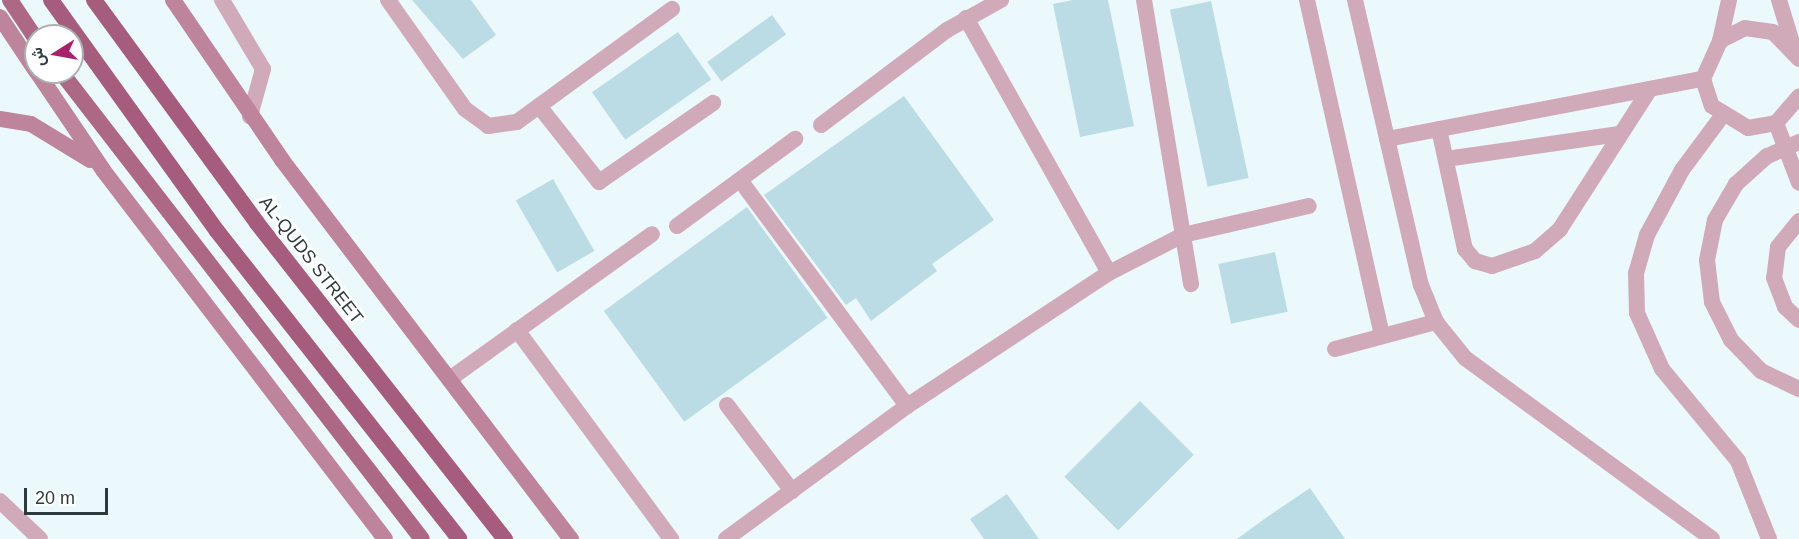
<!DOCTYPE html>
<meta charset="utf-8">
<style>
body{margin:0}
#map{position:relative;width:1799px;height:539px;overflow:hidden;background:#ecf9fc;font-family:Helvetica,Vazirmatn,sans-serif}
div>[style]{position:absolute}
.building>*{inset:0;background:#bbdce4;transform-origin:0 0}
.service>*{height:16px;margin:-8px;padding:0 8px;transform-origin:8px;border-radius:8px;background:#d1aab9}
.minor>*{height:16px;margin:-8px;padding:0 8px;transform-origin:8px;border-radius:8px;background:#d1aab9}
.secondary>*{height:16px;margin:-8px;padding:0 8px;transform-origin:8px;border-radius:8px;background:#bd849b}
.primary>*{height:16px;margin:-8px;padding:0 8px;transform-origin:8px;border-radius:8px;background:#ad6885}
.trunk>*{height:16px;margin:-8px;padding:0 8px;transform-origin:8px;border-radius:8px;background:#a65c7c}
span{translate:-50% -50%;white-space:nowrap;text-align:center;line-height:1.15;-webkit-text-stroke:6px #fff;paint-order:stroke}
.street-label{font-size:18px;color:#2d3b3e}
.north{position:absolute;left:24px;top:24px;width:60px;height:60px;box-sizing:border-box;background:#fff;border:2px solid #abb1b2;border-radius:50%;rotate:259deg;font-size:16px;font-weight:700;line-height:24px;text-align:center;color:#2d3b3e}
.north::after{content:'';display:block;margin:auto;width:21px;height:27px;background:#a8226b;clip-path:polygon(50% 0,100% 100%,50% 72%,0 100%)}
.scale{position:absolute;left:24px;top:488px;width:84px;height:27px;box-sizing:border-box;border:3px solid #2d3b3e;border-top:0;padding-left:8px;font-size:18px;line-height:21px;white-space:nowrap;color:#2d3b3e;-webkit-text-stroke:4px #fff;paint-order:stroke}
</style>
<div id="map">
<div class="building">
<div style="clip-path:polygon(412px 0,471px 0,496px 35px,463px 59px)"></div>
<div style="clip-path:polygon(1073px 0,1108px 0,1134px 126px,1080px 137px,1053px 4px)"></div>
<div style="left:1211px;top:1px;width:181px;height:42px;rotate:78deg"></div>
<div style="left:772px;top:15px;width:24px;height:80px;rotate:54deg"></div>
<div style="left:678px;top:32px;width:58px;height:105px;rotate:55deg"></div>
<div style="clip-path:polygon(904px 96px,994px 220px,932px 264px,937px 271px,871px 321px,856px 298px,846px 305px,764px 195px)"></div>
<div style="left:553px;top:179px;width:83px;height:43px;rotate:60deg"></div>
<div style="left:747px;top:207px;width:137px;height:177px;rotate:54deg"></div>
<div style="left:1275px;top:252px;width:61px;height:58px;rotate:78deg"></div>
<div style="left:1140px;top:401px;width:76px;height:107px;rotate:45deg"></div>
<div style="clip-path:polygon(1310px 488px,1345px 539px,1237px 539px,1267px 517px)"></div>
<div style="clip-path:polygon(1007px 494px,1039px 539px,984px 539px,970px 519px)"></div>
</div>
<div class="service">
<div style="left:222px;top:0;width:80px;rotate:59.3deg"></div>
<div style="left:263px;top:69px;width:49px;rotate:105.5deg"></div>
<div style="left:388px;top:0;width:133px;rotate:54.8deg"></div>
<div style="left:465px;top:109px;width:29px;rotate:36deg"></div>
<div style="left:488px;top:126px;width:29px;rotate:-8deg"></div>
<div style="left:517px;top:122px;width:192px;rotate:-36.1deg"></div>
<div style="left:1144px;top:0;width:288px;rotate:80.6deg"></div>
<div style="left:1307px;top:0;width:344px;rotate:77.4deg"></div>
<div style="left:1355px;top:0;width:293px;rotate:77deg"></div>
<div style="left:1421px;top:285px;width:40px;rotate:68deg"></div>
<div style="left:1436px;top:322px;width:46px;rotate:51.1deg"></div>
<div style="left:1465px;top:358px;width:306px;rotate:36.2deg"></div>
<div style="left:1779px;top:0;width:51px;rotate:73deg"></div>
<div style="left:966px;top:18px;width:292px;rotate:60.7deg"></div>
<div style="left:1720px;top:41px;width:42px;rotate:-77.6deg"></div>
<div style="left:1799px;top:59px;width:37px;rotate:-134deg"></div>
<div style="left:1773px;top:32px;width:28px;rotate:-172deg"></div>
<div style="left:1745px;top:28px;width:28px;rotate:153deg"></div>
<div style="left:1720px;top:41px;width:42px;rotate:114.1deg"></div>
<div style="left:1703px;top:79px;width:28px;rotate:72deg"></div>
<div style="left:1712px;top:106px;width:42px;rotate:31.4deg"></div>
<div style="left:1748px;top:128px;width:28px;rotate:-10deg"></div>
<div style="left:1776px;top:123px;width:35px;rotate:-49deg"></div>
<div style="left:539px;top:106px;width:97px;rotate:51.7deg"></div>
<div style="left:599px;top:182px;width:139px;rotate:-34.7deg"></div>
<div style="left:1722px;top:116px;width:67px;rotate:126.5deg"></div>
<div style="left:1682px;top:170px;width:74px;rotate:118.3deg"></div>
<div style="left:1647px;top:235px;width:40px;rotate:106deg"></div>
<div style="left:1636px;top:273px;width:40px;rotate:88.6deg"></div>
<div style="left:1637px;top:313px;width:61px;rotate:65.9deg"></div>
<div style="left:1662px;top:369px;width:119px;rotate:50.4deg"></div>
<div style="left:1738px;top:461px;width:84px;rotate:68.3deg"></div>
<div style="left:1776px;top:123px;width:64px;rotate:69deg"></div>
<div style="left:821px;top:125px;width:158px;rotate:-37deg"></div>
<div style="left:947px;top:30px;width:62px;rotate:-29.1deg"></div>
<div style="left:1439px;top:129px;width:123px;rotate:77.8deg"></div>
<div style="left:1465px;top:249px;width:16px;rotate:50deg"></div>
<div style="left:1475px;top:261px;width:18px;rotate:16deg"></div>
<div style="left:1492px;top:266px;width:46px;rotate:-19.2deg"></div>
<div style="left:1535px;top:251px;width:33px;rotate:-41deg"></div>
<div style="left:1560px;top:229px;width:166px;rotate:-57.3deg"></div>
<div style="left:1387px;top:139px;width:322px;rotate:-10.8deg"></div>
<div style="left:1799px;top:142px;width:35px;rotate:156deg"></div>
<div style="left:1767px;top:156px;width:42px;rotate:137.9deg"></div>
<div style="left:1736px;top:184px;width:42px;rotate:120.3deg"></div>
<div style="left:1715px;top:220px;width:41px;rotate:101.3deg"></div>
<div style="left:1707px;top:260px;width:42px;rotate:83.2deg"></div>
<div style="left:1712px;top:302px;width:42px;rotate:63.4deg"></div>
<div style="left:1731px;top:340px;width:43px;rotate:45.9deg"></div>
<div style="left:1761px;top:371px;width:42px;rotate:25.3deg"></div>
<div style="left:1446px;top:159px;width:175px;rotate:-8.2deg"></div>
<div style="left:740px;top:180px;width:281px;rotate:53.5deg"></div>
<div style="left:1799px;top:221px;width:33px;rotate:129deg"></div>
<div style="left:1778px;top:247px;width:31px;rotate:97deg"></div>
<div style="left:1774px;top:278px;width:31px;rotate:69deg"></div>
<div style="left:1785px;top:307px;width:19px;rotate:43deg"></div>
<div style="left:677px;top:226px;width:147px;rotate:-36.4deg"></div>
<div style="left:517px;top:330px;width:260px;rotate:53.6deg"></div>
<div style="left:1335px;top:349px;width:105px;rotate:-15deg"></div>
<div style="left:451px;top:378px;width:247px;rotate:-35.6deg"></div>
<div style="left:727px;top:405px;width:108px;rotate:52.9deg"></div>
<div style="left:726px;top:539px;width:225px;rotate:-36.3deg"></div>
<div style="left:907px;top:406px;width:242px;rotate:-33.4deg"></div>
<div style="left:1109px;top:273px;width:83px;rotate:-27.2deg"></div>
<div style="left:1183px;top:235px;width:129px;rotate:-13deg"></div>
</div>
<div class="minor">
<div style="left:0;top:501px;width:55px;rotate:43.5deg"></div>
</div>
<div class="secondary">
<div style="left:173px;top:0;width:194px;rotate:55.7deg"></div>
<div style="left:282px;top:160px;width:477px;rotate:52.7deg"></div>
<div style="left:0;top:17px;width:65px;rotate:56.3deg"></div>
<div style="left:37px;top:72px;width:118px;rotate:56deg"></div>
<div style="left:103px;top:170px;width:464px;rotate:52.6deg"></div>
<div style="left:0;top:119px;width:31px;rotate:9deg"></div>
<div style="left:31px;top:124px;width:69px;rotate:31.4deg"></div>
</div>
<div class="primary">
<div style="left:10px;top:0;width:47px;rotate:56.3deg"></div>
<div style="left:61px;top:72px;width:590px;rotate:52.3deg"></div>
</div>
<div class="trunk">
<div style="left:51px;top:0;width:284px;rotate:54.3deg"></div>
<div style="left:217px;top:231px;width:392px;rotate:51.8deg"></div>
<div style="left:94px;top:0;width:276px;rotate:53.8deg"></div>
<div style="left:257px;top:223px;width:402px;rotate:51.9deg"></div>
</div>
<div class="street-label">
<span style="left:311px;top:260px;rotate:52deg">AL-QUDS STREET</span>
</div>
<div class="north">ش</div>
<div class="scale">20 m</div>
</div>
